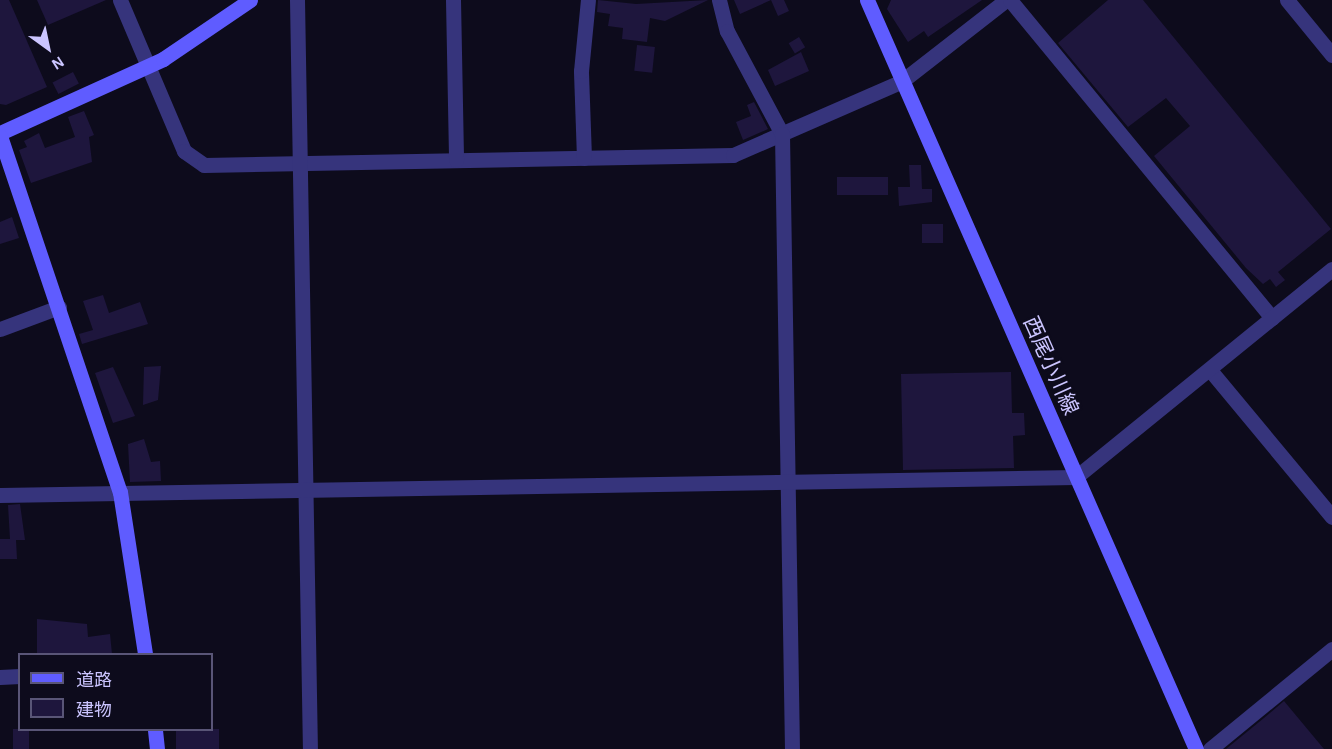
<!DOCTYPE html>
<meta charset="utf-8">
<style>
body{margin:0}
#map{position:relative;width:1332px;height:749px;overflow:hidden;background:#0d0b1c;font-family:"Alegreya Sans","Noto Sans JP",sans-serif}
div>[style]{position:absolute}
.building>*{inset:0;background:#1e163d;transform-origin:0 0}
.street>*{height:15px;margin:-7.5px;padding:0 7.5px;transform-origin:7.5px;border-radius:7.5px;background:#36347c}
.secondary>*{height:15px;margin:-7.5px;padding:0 7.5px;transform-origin:7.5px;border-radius:7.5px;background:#5f5cff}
span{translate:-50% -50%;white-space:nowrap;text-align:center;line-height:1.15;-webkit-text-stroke:4.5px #0d0b1c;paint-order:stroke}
.street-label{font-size:21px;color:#cbc5ff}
.legend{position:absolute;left:18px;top:653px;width:195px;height:78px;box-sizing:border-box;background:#0d0b1c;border:2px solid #595577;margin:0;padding:8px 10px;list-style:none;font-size:18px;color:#cbc5ff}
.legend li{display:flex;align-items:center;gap:12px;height:30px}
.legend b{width:30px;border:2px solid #595577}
.north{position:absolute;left:18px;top:18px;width:60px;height:60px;-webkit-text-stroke:4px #0d0b1c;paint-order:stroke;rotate:147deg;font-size:16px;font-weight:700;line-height:24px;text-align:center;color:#cbc5ff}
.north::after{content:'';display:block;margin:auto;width:21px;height:27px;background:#cbc5ff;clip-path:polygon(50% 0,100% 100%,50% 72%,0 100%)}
</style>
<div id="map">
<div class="building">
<div style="clip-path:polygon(0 0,9px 0,47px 87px,6px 105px,0 104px)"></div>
<div style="clip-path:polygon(37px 0,106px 0,48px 25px)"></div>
<div style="clip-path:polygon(598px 0,636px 4px,708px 0,665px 21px,650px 18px,647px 42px,622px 39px,623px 28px,608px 26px,610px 14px,597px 12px)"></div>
<div style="clip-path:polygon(734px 0,784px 0,789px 11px,778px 16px,771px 0,740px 14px)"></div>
<div style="clip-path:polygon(891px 0,982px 0,928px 37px,924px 31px,908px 42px,887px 9px)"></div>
<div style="clip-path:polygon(1108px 0,1143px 0,1331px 229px,1278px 272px,1285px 280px,1276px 287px,1270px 279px,1263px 284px,1246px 268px,1154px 156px,1190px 126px,1166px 98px,1128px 127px,1058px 43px)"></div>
<div style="left:799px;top:37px;width:12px;height:12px;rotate:59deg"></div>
<div style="left:637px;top:45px;width:18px;height:26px;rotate:6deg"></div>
<div style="clip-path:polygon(801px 52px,809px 71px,775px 86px,768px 70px)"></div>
<div style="left:73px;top:72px;width:13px;height:23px;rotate:63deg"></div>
<div style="clip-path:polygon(754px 102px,768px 129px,743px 140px,736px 122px,751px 116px,747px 105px)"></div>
<div style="clip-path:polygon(84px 111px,94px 135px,89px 137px,92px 162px,31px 183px,19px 150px,27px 147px,24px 141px,39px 133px,45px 148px,75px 137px,68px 117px)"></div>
<div style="clip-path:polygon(909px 165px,921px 165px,922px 189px,932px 189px,932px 202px,899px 206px,898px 187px,910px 187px)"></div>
<div style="left:888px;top:177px;width:18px;height:51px;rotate:90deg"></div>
<div style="clip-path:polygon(12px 217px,19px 238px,0 244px,0 222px)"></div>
<div style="left:922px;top:224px;width:21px;height:19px"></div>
<div style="clip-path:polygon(103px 295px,109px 313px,140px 302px,148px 324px,82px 344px,79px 334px,93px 330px,83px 301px)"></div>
<div style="clip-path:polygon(161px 366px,158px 400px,143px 405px,144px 367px)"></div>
<div style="clip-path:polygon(113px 367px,135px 416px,113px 423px,95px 373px)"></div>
<div style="clip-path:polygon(1011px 372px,1012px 413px,1024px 413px,1025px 435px,1013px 436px,1014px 468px,903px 470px,901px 374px)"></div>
<div style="clip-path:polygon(144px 439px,151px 462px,160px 461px,161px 481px,130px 482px,128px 444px)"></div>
<div style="clip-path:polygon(20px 504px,25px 540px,16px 540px,17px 559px,0 559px,0 539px,10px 539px,8px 505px)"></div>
<div style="clip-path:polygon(37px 619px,87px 624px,88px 637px,110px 634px,112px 654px,37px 654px)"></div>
<div style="clip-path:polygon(1284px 701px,1324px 749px,1226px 749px,1264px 718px)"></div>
<div style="left:13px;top:729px;width:16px;height:20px"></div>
<div style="left:176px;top:729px;width:43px;height:20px"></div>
</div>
<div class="street">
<div style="left:120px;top:0;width:164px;rotate:67deg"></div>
<div style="left:184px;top:151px;width:24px;rotate:35deg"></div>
<div style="left:204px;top:165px;width:529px;rotate:-1.08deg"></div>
<div style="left:733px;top:155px;width:184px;rotate:-23.6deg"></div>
<div style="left:902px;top:81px;width:132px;rotate:-37.9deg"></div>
<div style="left:297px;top:0;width:749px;rotate:89.01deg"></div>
<div style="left:453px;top:0;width:160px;rotate:88.9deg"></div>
<div style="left:719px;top:0;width:32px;rotate:76deg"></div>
<div style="left:727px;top:31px;width:117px;rotate:61.9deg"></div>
<div style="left:782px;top:134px;width:615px;rotate:89.07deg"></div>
<div style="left:1010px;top:0;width:412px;rotate:50.5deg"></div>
<div style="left:1287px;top:0;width:71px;rotate:50.7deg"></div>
<div style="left:584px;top:158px;width:87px;rotate:-92deg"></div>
<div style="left:581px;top:71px;width:71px;rotate:-84.4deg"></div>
<div style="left:0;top:329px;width:63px;rotate:-20.4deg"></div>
<div style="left:1210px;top:370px;width:191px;rotate:50.3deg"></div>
<div style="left:0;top:495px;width:1076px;rotate:-0.96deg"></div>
<div style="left:1076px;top:477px;width:330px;rotate:-39.1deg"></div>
<div style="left:0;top:677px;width:20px;rotate:-3deg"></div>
<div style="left:1210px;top:749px;width:158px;rotate:-39.3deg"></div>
</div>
<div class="secondary">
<div style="left:867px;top:0;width:818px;rotate:66.29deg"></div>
<div style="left:0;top:133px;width:179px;rotate:-24.4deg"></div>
<div style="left:163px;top:59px;width:105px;rotate:-34.1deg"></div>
<div style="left:0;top:136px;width:376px;rotate:71.4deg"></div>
<div style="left:120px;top:492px;width:164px;rotate:81.2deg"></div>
<div style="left:155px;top:730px;width:19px;rotate:84deg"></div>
</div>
<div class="street-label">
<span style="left:1050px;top:366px;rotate:66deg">西尾小川線</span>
</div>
<ul class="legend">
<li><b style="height:8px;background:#5f5cff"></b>道路</li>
<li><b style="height:16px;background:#1e163d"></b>建物</li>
</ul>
<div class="north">N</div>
</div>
